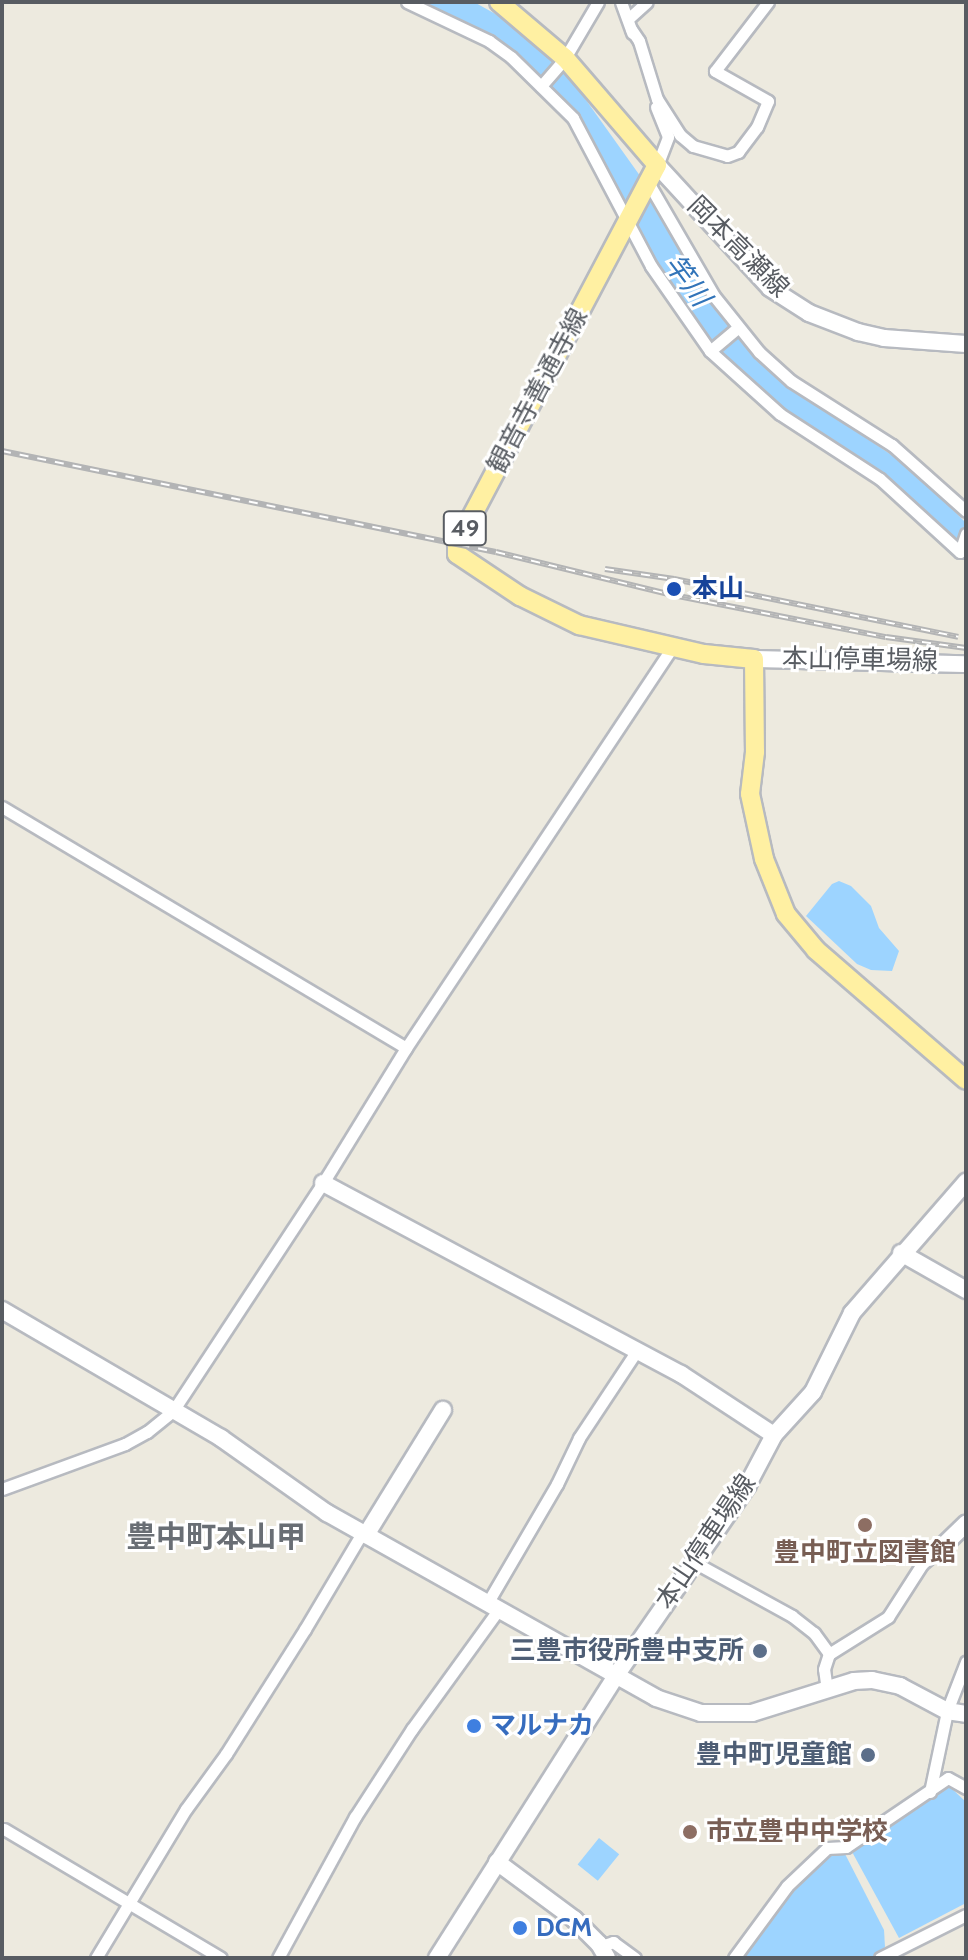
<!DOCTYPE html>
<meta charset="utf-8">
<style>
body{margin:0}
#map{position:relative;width:968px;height:1960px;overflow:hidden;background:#edeadf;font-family:Cabin,"Noto Sans JP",sans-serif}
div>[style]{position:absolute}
.water>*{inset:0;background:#9dd4ff;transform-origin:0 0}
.roads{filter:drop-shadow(2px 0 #b7bac0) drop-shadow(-2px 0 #b7bac0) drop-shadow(0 2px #b7bac0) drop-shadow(0 -2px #b7bac0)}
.street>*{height:11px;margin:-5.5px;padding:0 5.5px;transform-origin:5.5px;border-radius:5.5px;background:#fff}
.secondary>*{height:16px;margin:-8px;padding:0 8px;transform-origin:8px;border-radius:8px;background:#fff}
.primary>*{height:18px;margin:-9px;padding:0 9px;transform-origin:9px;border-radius:9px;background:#fff0a2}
.rail>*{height:6px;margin-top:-3px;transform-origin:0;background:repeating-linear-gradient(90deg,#fff 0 9px,#b3b4b5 0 18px);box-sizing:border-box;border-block:2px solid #b3b4b5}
.dots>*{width:22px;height:22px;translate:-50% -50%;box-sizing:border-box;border:4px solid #fff;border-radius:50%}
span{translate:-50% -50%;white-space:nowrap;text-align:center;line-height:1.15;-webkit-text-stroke:6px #fff;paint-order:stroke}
.shield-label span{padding:2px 6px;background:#fff;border:2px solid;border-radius:6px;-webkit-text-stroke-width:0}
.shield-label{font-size:24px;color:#585c62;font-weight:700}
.street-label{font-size:26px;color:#585c62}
.transit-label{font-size:26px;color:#164399;font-weight:700}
.left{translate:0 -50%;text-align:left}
.education-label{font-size:26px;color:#785e54;font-weight:700}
.service-label{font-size:26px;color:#4e5e75;font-weight:700}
.right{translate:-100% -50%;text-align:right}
.shop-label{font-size:26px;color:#366cbe;font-weight:700}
.water-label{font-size:28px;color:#3174b9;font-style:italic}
.quarter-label{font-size:30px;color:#696e74;font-weight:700}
.frame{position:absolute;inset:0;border:4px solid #585c62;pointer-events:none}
</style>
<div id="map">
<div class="water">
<div style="clip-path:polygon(420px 2px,474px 2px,508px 21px,566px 72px,643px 180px,696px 276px,731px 330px,784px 383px,914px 470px,966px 523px,966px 553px,881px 474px,795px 420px,710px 346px,663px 279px,576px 119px,490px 37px)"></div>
<div style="clip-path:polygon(839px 881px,851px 886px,871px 906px,879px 928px,899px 951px,892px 971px,871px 970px,857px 964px,806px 916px,832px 884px)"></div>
<div style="clip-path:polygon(948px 1785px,966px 1802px,966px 1903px,899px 1938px,851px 1850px)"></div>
<div style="left:599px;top:1838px;width:26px;height:34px;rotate:39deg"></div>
<div style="clip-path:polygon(843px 1850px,884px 1930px,885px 1947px,873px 1958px,739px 1958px,797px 1882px,829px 1852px)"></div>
</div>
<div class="roads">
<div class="street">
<div style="left:407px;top:2px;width:91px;rotate:25.4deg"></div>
<div style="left:489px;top:41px;width:27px;rotate:36deg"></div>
<div style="left:511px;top:57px;width:87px;rotate:44.5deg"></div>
<div style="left:573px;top:118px;width:167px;rotate:62.2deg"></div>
<div style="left:651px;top:266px;width:103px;rotate:55.2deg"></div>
<div style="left:710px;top:351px;width:94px;rotate:42deg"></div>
<div style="left:780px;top:414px;width:119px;rotate:33deg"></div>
<div style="left:880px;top:479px;width:108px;rotate:42.4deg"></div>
<div style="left:960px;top:552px;width:19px;rotate:-72deg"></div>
<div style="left:621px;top:2px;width:33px;rotate:70deg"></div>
<div style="left:628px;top:19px;width:25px;rotate:-42deg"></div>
<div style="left:631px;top:29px;width:14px;rotate:56deg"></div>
<div style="left:639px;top:41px;width:61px;rotate:72.8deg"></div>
<div style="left:657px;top:99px;width:43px;rotate:57.4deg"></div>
<div style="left:680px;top:135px;width:17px;rotate:40deg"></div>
<div style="left:693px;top:146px;width:35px;rotate:16deg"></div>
<div style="left:727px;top:156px;width:12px;rotate:-20deg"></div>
<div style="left:738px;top:152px;width:31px;rotate:-53deg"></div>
<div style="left:757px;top:127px;width:28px;rotate:-67deg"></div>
<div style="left:768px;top:101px;width:61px;rotate:-150.5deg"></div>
<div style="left:715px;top:71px;width:87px;rotate:-52.5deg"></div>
<div style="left:541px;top:86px;width:37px;rotate:-49deg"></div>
<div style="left:565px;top:58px;width:65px;rotate:-59.5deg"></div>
<div style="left:656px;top:107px;width:32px;rotate:68deg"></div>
<div style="left:668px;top:137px;width:30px;rotate:111deg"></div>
<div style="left:649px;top:184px;width:129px;rotate:59.9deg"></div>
<div style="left:714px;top:296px;width:72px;rotate:51.2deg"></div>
<div style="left:759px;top:352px;width:43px;rotate:42.2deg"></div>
<div style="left:791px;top:381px;width:120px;rotate:32.4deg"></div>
<div style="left:892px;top:445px;width:99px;rotate:41.7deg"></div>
<div style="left:710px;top:351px;width:35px;rotate:-40deg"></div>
<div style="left:2px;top:807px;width:470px;rotate:30.8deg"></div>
<div style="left:2px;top:1489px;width:131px;rotate:-20.1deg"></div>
<div style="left:125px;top:1444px;width:25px;rotate:-29deg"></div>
<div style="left:147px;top:1432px;width:33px;rotate:-39deg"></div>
<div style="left:173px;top:1411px;width:273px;rotate:-56.7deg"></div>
<div style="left:323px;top:1183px;width:158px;rotate:-58.4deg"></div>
<div style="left:406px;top:1048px;width:480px;rotate:-56.4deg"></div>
<div style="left:692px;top:1561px;width:114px;rotate:28.8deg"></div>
<div style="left:792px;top:1616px;width:28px;rotate:38deg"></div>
<div style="left:814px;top:1633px;width:26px;rotate:54deg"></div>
<div style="left:488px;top:1602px;width:137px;rotate:-59.7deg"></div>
<div style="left:557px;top:1484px;width:51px;rotate:-64.4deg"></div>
<div style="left:579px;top:1438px;width:103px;rotate:-56.5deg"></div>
<div style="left:827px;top:1690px;width:21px;rotate:-98deg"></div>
<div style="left:824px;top:1669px;width:16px;rotate:-72deg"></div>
<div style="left:829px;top:1654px;width:70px;rotate:-32.1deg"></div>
<div style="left:888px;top:1617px;width:63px;rotate:-57.3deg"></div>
<div style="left:922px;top:1564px;width:32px;rotate:-41deg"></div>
<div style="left:930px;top:1792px;width:83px;rotate:-78.1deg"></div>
<div style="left:947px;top:1711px;width:53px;rotate:-68.8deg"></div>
<div style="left:4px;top:1829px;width:252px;rotate:30.7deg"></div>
<div style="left:601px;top:1946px;width:13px;rotate:-18deg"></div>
<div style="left:613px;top:1942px;width:27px;rotate:36deg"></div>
<div style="left:96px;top:1958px;width:174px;rotate:-58.9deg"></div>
<div style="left:186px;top:1809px;width:68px;rotate:-54deg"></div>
<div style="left:226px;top:1754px;width:148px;rotate:-57.7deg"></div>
<div style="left:305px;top:1629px;width:112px;rotate:-59.3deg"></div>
<div style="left:278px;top:1958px;width:161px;rotate:-61.4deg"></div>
<div style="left:355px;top:1817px;width:105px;rotate:-57.1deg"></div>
<div style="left:412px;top:1729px;width:148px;rotate:-54.1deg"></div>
<div style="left:734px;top:1958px;width:89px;rotate:-53.6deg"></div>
<div style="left:787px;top:1886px;width:55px;rotate:-43.5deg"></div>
<div style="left:827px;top:1848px;width:19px;rotate:-3deg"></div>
<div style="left:846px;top:1847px;width:123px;rotate:-34.1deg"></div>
<div style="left:948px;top:1778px;width:21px;rotate:29deg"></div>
<div style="left:880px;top:1958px;width:96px;rotate:-26.6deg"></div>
</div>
<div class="secondary">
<div style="left:657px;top:165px;width:167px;rotate:47.4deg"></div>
<div style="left:770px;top:288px;width:46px;rotate:32.7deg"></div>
<div style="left:809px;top:313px;width:53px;rotate:21.2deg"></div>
<div style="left:858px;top:332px;width:27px;rotate:13deg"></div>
<div style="left:884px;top:338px;width:82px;rotate:4.2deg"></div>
<div style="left:754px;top:659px;width:212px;rotate:1.4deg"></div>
<div style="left:323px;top:1183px;width:406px;rotate:28.1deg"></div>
<div style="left:681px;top:1374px;width:111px;rotate:33.3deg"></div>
<div style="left:901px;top:1253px;width:75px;rotate:29.6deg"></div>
<div style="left:2px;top:1310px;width:254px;rotate:30.3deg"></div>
<div style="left:221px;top:1438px;width:130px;rotate:35.3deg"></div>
<div style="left:327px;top:1513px;width:377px;rotate:29.3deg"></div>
<div style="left:656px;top:1698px;width:47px;rotate:18.4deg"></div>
<div style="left:701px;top:1713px;width:51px"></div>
<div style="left:752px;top:1713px;width:107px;rotate:-17.4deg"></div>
<div style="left:854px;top:1681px;width:18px;rotate:-3deg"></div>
<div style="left:872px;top:1680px;width:29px;rotate:12deg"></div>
<div style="left:900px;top:1686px;width:53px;rotate:28deg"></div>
<div style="left:947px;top:1711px;width:19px;rotate:9deg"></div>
<div style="left:366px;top:1535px;width:147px;rotate:-58.4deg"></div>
<div style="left:946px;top:1543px;width:28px;rotate:-44deg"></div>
<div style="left:497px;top:1862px;width:96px;rotate:36.5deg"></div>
<div style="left:574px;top:1919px;width:35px;rotate:45deg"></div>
<div style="left:599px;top:1944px;width:16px;rotate:60deg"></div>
<div style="left:437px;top:1958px;width:336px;rotate:-57.6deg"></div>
<div style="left:617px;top:1674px;width:229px;rotate:-55.3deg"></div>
<div style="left:747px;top:1486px;width:58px;rotate:-62.1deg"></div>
<div style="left:774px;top:1435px;width:58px;rotate:-47.8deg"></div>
<div style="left:813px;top:1392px;width:88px;rotate:-63.7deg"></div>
<div style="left:852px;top:1313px;width:174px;rotate:-49deg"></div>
</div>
<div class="primary">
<div style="left:499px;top:2px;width:87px;rotate:40.3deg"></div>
<div style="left:565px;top:58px;width:141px;rotate:49.3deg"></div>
<div style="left:657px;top:165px;width:429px;rotate:117.8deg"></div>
<div style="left:457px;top:545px;width:9px;rotate:90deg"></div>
<div style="left:457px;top:554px;width:76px;rotate:33.7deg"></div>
<div style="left:520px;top:596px;width:66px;rotate:26.2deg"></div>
<div style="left:579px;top:625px;width:128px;rotate:13.1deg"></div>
<div style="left:704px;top:654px;width:50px;rotate:5.7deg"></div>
<div style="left:754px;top:659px;width:93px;rotate:89.4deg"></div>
<div style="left:755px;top:752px;width:42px;rotate:96.8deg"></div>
<div style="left:750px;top:794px;width:66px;rotate:77.8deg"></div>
<div style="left:764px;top:859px;width:59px;rotate:68.2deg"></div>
<div style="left:786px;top:914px;width:47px;rotate:50.2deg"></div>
<div style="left:816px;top:950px;width:198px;rotate:40.9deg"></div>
</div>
</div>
<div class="rail">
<div style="left:2px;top:451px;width:504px;rotate:11.56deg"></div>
<div style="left:496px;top:552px;width:182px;rotate:13.7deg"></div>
<div style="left:673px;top:595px;width:217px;rotate:11.2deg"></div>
<div style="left:886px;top:637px;width:81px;rotate:7.8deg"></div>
<div style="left:605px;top:569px;width:70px;rotate:8.2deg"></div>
<div style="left:674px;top:579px;width:290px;rotate:11.5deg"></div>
</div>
<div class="dots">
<div style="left:674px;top:589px;background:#1a4fb4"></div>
<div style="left:865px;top:1525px;background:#8d6e63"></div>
<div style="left:760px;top:1651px;background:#5c6f8a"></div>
<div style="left:474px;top:1726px;background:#3f7fe0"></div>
<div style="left:868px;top:1755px;background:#5c6f8a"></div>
<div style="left:690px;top:1832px;background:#8d6e63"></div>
<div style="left:520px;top:1928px;background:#3f7fe0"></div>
</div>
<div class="shield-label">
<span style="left:465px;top:528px">49</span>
</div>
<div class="street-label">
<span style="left:738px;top:247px;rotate:45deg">岡本高瀬線</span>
<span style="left:538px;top:391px;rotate:-62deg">観音寺善通寺線</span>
<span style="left:860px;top:660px;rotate:1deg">本山停車場線</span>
<span style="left:706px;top:1542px;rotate:-56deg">本山停車場線</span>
</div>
<div class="transit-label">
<span class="left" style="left:692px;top:589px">本山</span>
</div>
<div class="education-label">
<span style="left:865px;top:1553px">豊中町立図書館</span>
<span class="left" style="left:706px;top:1832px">市立豊中中学校</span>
</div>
<div class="service-label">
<span class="right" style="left:744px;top:1651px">三豊市役所豊中支所</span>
<span class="right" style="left:852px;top:1755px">豊中町児童館</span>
</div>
<div class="shop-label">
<span class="left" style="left:490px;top:1726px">マルナカ</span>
<span class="left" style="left:536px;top:1928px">DCM</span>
</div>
<div class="water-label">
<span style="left:688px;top:280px;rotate:53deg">竿川</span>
</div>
<div class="quarter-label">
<span style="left:216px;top:1537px">豊中町本山甲</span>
</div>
<div class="frame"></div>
</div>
